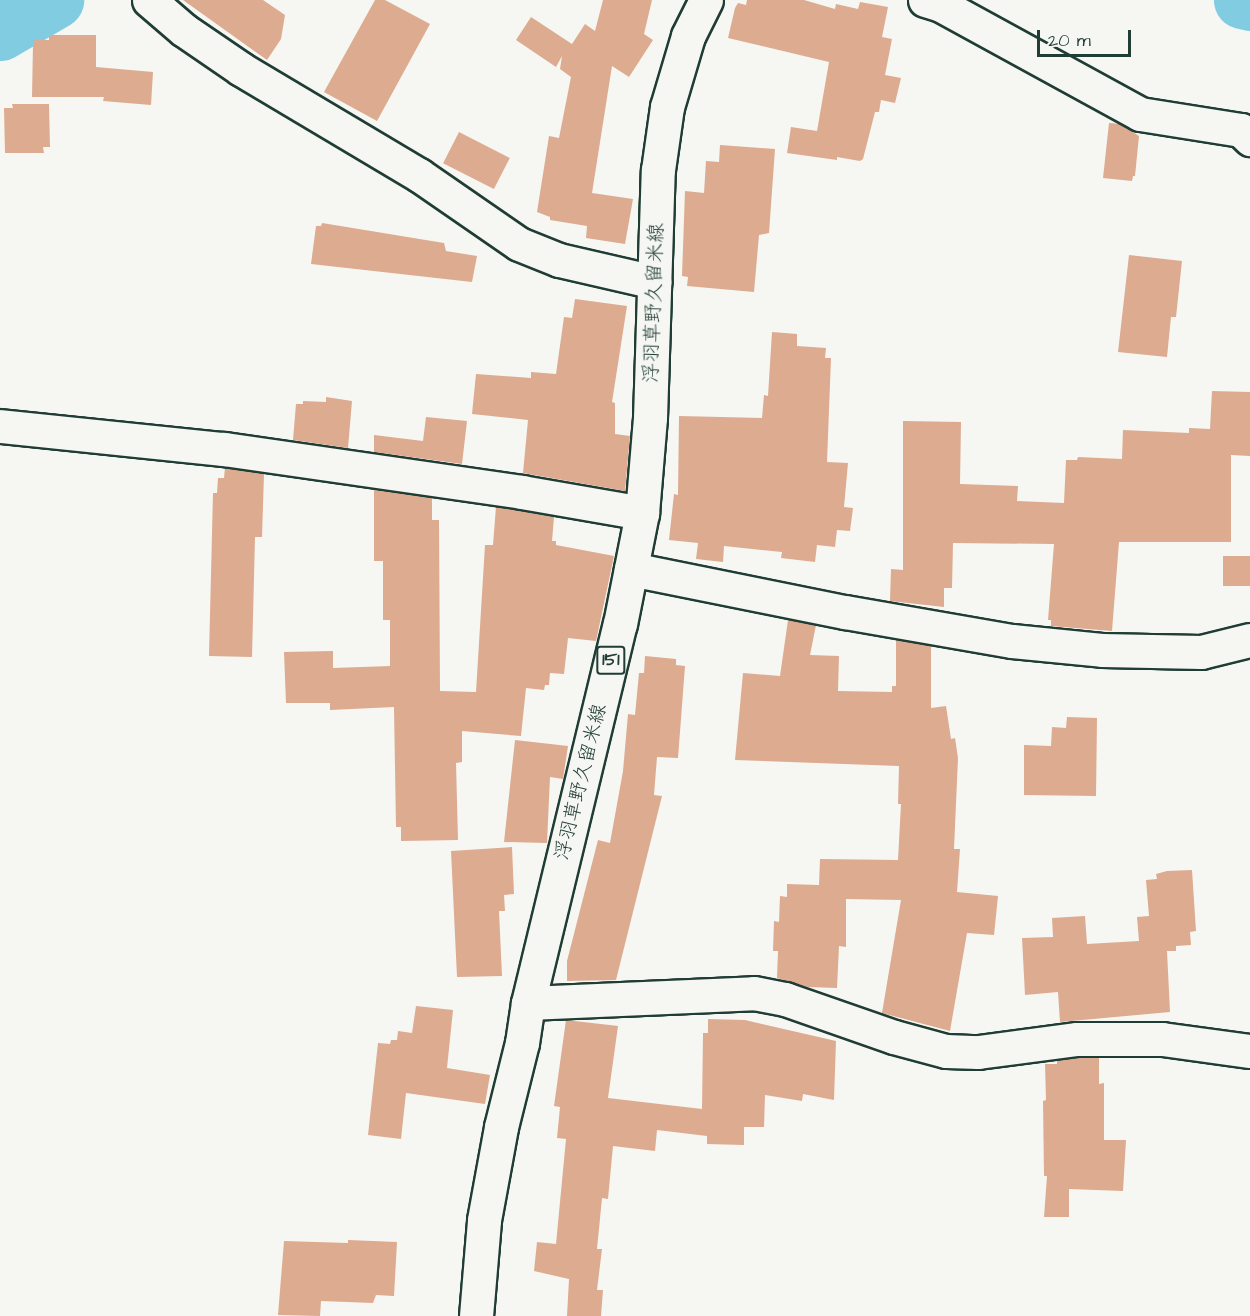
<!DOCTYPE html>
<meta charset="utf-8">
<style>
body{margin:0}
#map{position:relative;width:1250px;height:1316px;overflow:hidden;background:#f6f6f2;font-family:"Architects Daughter","Klee One",sans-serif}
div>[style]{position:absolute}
.river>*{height:57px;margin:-28.5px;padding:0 28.5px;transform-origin:28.5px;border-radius:28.5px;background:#81cce1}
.building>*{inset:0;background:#ddab90;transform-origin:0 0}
.roads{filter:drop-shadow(2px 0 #1f3d34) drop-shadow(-2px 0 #1f3d34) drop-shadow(0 2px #1f3d34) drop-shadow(0 -2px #1f3d34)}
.minor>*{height:33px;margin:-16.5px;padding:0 16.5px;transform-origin:16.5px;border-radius:16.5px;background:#f6f6f2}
.major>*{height:33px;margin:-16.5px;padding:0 16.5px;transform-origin:16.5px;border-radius:16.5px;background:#f6f6f2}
span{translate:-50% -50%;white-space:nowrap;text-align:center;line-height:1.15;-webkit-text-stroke:4.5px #f6f6f2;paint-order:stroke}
.shield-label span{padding:2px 4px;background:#f6f6f2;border:2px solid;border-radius:4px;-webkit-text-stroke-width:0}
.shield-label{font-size:18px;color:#1f3d34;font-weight:700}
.street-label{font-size:20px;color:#1f3d34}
.scale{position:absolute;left:1037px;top:30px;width:94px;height:27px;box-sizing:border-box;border:3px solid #1f3d34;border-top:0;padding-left:8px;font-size:18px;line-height:21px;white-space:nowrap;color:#1f3d34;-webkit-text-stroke:4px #f6f6f2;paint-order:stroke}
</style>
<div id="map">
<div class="river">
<div style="left:1242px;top:0;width:8px;rotate:14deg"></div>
<div style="left:0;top:32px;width:64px;rotate:-30.2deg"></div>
</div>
<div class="building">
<div style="clip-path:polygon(183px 0,263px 0,285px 15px,281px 39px,267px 60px)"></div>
<div style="clip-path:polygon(375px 0,385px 0,430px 24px,377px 121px,324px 92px)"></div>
<div style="clip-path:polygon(603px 0,652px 0,644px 34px,653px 40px,629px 77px,612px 66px,592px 193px,633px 199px,625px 244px,586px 238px,587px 226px,550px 220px,550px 217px,537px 212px,549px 136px,559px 138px,571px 77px,560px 69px,562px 56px,556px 67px,516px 40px,531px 17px,572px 44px,585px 24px,595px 31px)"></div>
<div style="clip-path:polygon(747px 0,804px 0,835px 9px,836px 4px,858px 9px,860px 2px,888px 7px,882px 37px,892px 39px,885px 75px,901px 78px,895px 103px,881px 100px,879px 112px,875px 112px,863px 159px,860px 161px,837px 157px,837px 160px,787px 153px,791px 127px,817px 131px,829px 62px,728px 38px,735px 8px,738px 3px,746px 5px)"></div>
<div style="clip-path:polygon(49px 35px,96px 35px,96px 67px,153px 72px,151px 105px,103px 101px,104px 97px,32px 97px,33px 44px,35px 40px,49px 40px)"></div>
<div style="clip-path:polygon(12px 104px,49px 104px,50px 147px,43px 147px,44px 153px,5px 153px,4px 108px,13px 108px)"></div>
<div style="clip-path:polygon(1109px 123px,1120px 124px,1139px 136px,1135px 176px,1133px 176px,1132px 181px,1103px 178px)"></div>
<div style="left:459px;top:132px;width:57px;height:35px;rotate:27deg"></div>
<div style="clip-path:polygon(720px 145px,775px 149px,769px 233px,759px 235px,754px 292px,687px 286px,688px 277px,682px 276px,685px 191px,704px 193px,706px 161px,719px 162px)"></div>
<div style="clip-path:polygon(322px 223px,444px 243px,446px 251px,477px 256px,472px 282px,311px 264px,316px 226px,321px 226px)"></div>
<div style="clip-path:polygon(1129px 255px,1182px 261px,1176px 317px,1171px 317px,1167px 357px,1118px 352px)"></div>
<div style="clip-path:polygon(575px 299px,627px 306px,612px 402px,615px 403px,615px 434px,630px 436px,625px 491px,523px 473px,528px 420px,472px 414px,476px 374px,531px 378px,531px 372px,556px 374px,564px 317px,572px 318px)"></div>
<div style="clip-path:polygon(772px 332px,797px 334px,797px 346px,826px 348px,825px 358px,831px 358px,827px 462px,848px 463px,844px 507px,853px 508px,850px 531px,837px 530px,835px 547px,817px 545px,815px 562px,781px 558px,782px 552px,724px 546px,723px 562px,696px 559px,698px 543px,669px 540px,674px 494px,678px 495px,679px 416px,762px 418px,764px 395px,768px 396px)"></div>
<div style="clip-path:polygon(1212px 391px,1250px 392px,1250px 456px,1231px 455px,1231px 542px,1119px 542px,1112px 631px,1051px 626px,1051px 620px,1048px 620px,1054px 544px,953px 543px,952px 588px,944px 588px,944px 607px,890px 601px,891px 569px,903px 570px,903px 421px,961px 422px,960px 484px,1018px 486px,1017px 501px,1064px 503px,1066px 460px,1077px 460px,1078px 457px,1122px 459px,1123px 430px,1189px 433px,1189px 428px,1210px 429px)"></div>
<div style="clip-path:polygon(326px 397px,352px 401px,348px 448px,293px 440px,296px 404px,303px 404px,303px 401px,326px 402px)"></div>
<div style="clip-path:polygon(426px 417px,467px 421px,462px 464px,374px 452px,374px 435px,423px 441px)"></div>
<div style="clip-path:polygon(225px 468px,264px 474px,262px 537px,255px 537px,252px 657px,209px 656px,213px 493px,217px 493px,218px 478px,224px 478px)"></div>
<div style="clip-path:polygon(374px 490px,432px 498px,432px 520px,439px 520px,440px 691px,476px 692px,485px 545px,493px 545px,496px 507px,554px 517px,552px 541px,556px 541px,556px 545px,614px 556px,596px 641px,568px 638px,564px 674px,550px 673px,549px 685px,545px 685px,544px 690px,526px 688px,521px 736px,462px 731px,462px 762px,456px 763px,458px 840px,401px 841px,401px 827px,396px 827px,394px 707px,330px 710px,330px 703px,286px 703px,284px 652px,333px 651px,333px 668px,390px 666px,390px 620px,383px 620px,383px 561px,374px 561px)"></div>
<div style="left:1223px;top:556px;width:27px;height:30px"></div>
<div style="clip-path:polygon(788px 620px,816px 625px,810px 655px,839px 656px,838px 691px,892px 692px,892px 686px,896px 686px,896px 640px,931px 646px,931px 708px,946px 706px,951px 739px,955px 738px,958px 758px,954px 849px,960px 849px,957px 892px,998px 896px,994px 935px,967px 933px,950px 1031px,882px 1013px,901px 900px,846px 899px,846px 947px,839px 946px,837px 988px,808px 987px,777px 978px,778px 951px,773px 951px,774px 921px,779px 922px,780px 896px,787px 897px,787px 884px,819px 885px,820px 859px,898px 860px,901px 804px,898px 804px,899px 766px,735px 760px,743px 673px,780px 676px)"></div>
<div style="clip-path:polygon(645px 656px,676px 659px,676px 665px,685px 666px,678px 758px,657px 757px,654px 795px,662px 796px,616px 980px,567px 981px,567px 961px,598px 840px,610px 843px,623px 771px,628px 714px,635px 715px,639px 673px,644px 673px)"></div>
<div style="clip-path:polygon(1067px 717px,1097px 718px,1096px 796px,1024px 795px,1024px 745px,1051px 746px,1052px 727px,1066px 728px)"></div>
<div style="clip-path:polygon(515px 740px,568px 746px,563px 779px,550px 777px,547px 843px,504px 842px)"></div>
<div style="clip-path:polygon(512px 847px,514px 894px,504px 895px,505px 911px,499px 911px,502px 976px,457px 977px,451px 851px)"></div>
<div style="clip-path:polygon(1192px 870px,1196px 931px,1190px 932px,1191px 945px,1176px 946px,1176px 951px,1167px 951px,1170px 1012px,1060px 1022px,1058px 992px,1025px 995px,1022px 938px,1053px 937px,1052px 918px,1085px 916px,1087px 944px,1139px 941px,1137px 917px,1149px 916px,1146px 880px,1157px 879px,1156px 874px,1167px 871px)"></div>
<div style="clip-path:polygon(416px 1006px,453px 1010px,447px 1068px,490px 1075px,485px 1104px,406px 1093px,401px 1139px,368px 1135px,378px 1043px,390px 1044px,391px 1040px,397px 1040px,398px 1031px,412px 1033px)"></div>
<div style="clip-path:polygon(708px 1019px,745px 1020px,836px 1041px,834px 1100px,803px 1094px,802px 1101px,765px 1095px,764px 1127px,744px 1127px,744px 1145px,707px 1144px,707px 1136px,657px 1130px,655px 1151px,613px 1146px,608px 1199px,602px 1198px,597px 1249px,602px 1249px,597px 1290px,603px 1290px,601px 1316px,567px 1316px,569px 1279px,534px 1271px,537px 1242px,556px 1244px,566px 1139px,557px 1138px,560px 1107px,554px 1106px,566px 1020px,618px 1026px,608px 1098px,702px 1109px,703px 1033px,708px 1033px)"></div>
<div style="clip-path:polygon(1078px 1058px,1099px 1058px,1099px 1084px,1104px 1083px,1104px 1140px,1126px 1140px,1123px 1191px,1069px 1189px,1069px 1217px,1044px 1217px,1047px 1176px,1044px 1176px,1043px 1101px,1046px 1100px,1045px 1064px,1057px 1064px,1057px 1061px)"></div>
<div style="clip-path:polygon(348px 1240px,397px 1242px,394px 1296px,376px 1295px,373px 1303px,321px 1301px,320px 1316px,278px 1315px,284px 1241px,348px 1243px)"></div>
</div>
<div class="roads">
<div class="minor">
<div style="left:149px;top:0;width:46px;rotate:40.6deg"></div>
<div style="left:184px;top:30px;width:69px;rotate:34.4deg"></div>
<div style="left:241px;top:69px;width:207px;rotate:30.8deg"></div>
<div style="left:419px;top:175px;width:121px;rotate:34.6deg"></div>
<div style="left:519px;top:244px;width:43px;rotate:21.8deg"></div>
<div style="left:559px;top:260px;width:98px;rotate:13deg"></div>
<div style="left:925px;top:0;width:17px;rotate:17deg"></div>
<div style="left:941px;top:5px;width:227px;rotate:28.7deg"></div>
<div style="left:1140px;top:114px;width:102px;rotate:9deg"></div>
<div style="left:1241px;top:130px;width:13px;rotate:45deg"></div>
<div style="left:0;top:426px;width:225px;rotate:5.9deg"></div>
<div style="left:224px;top:449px;width:301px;rotate:8.2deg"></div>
<div style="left:522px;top:492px;width:122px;rotate:9.9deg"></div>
<div style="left:631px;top:569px;width:218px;rotate:11.4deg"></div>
<div style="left:845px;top:612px;width:169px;rotate:9.9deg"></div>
<div style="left:1012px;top:641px;width:90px;rotate:5.7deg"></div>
<div style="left:1102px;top:650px;width:99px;rotate:1.2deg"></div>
<div style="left:1201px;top:652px;width:50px;rotate:-13.8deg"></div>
<div style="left:528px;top:1003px;width:226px;rotate:-2.5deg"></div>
<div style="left:754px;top:993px;width:32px;rotate:11deg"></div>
<div style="left:785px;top:999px;width:115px;rotate:19.2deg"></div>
<div style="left:894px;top:1037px;width:54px;rotate:15.1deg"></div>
<div style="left:946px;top:1051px;width:32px;rotate:2deg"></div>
<div style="left:978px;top:1052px;width:100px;rotate:-7.5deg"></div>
<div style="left:1077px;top:1039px;width:85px"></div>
<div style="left:1162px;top:1039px;width:89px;rotate:7.8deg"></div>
</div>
<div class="major">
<div style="left:476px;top:1316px;width:96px;rotate:-85.2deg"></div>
<div style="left:484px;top:1220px;width:95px;rotate:-79.6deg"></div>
<div style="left:501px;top:1127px;width:87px;rotate:-76deg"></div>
<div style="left:522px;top:1043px;width:40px;rotate:-81.5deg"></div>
<div style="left:528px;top:1003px;width:390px;rotate:-76.4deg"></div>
<div style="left:620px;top:624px;width:113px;rotate:-78.8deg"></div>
<div style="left:642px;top:513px;width:95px;rotate:-85.2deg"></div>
<div style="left:650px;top:418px;width:248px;rotate:-88.2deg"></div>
<div style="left:658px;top:170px;width:64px;rotate:-81.9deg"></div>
<div style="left:667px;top:107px;width:74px;rotate:-73.5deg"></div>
<div style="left:688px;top:36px;width:40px;rotate:-63.4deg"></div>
</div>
</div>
<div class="shield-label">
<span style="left:611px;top:660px">151</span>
</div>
<div class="street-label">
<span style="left:654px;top:303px;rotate:-88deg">浮羽草野久留米線</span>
<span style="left:581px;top:782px;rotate:-76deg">浮羽草野久留米線</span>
</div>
<div class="scale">20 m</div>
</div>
